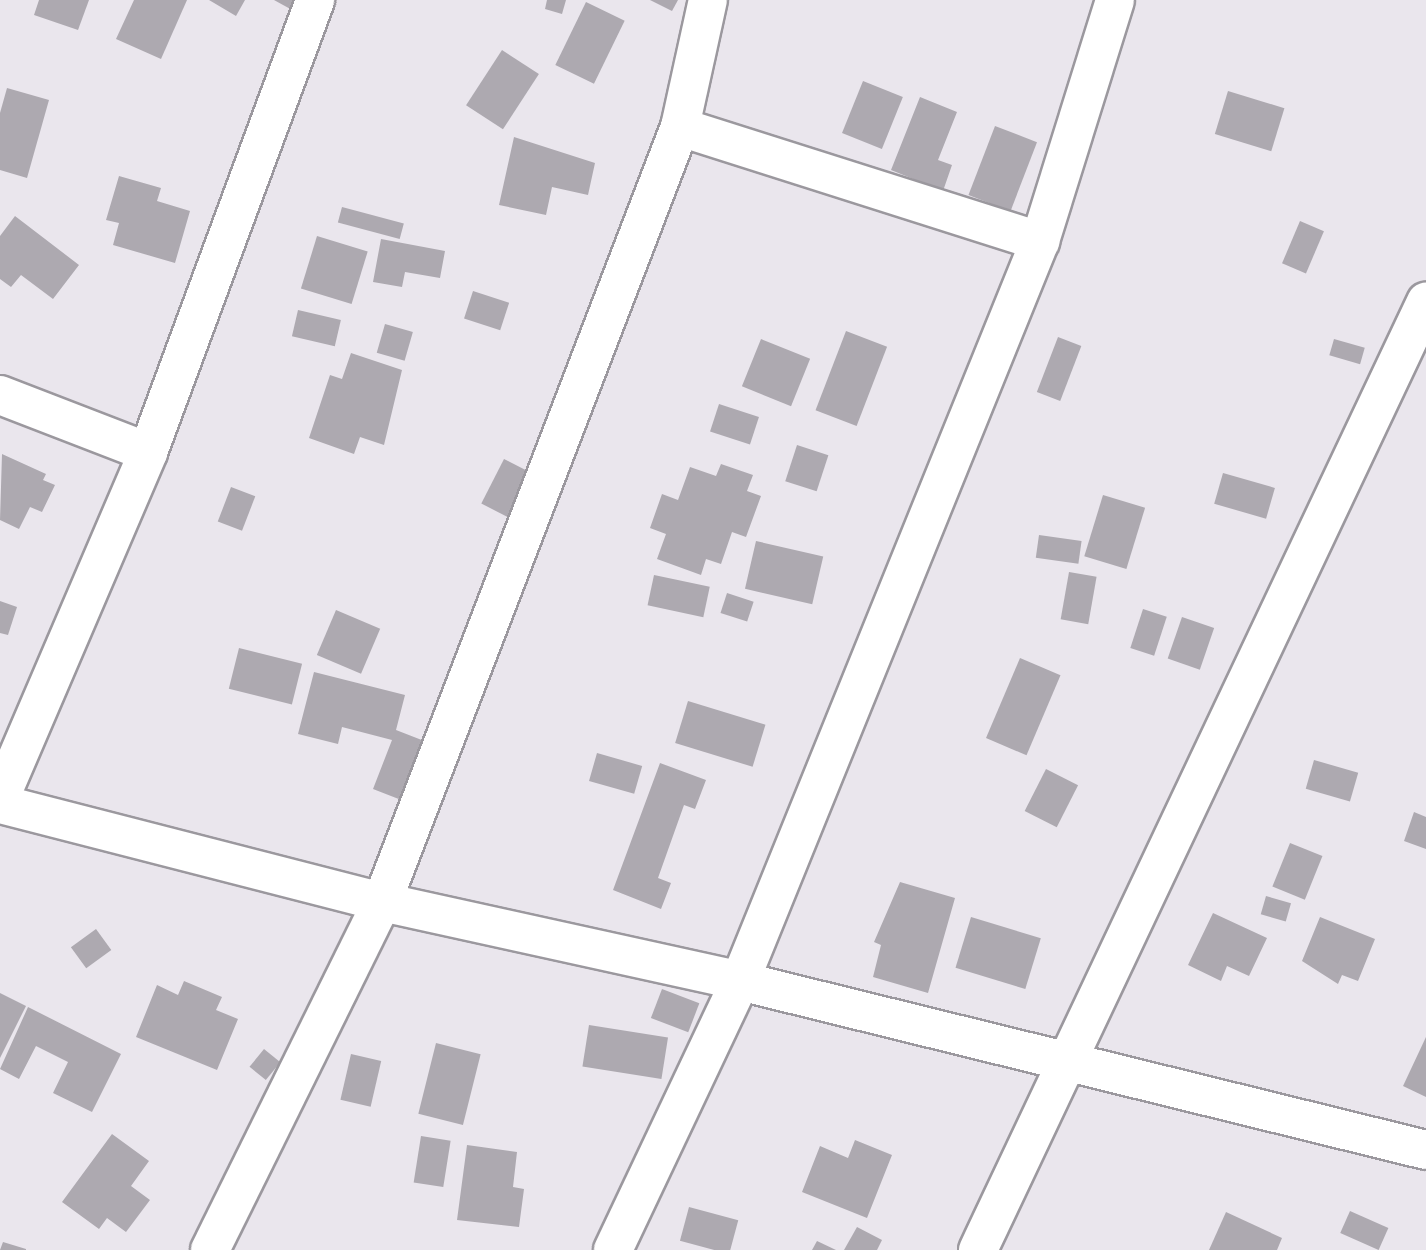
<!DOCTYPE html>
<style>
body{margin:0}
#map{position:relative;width:1426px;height:1250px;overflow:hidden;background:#eae6ed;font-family:"Work Sans",sans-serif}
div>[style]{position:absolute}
.building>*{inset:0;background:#ada9b0;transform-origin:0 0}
.roads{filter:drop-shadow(2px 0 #9b989e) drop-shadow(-2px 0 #9b989e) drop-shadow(0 2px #9b989e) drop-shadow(0 -2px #9b989e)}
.street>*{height:38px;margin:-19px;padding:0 19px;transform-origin:19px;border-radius:19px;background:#fff}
span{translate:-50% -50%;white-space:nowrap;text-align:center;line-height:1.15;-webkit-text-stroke:7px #eae6ed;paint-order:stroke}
</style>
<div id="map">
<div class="building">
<div style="clip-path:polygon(39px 0,89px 0,78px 30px,34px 15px)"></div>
<div style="clip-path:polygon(134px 0,187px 0,161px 59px,116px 39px)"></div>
<div style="clip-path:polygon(209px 0,245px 0,236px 16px)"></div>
<div style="clip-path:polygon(274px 0,326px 0,314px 22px)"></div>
<div style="clip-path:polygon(547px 0,566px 0,562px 14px,545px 9px)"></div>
<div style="clip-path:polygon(650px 0,678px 0,672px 11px)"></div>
<div style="left:586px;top:2px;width:43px;height:70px;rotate:26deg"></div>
<div style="left:502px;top:50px;width:44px;height:66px;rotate:33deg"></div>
<div style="left:863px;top:81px;width:43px;height:56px;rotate:22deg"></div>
<div style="clip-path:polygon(7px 88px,49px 100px,27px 178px,0 170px,0 113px)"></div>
<div style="left:1228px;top:91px;width:59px;height:45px;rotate:17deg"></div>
<div style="clip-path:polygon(920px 97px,957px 112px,938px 160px,952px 165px,943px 191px,891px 170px)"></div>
<div style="left:995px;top:126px;width:45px;height:74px;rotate:21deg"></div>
<div style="clip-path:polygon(514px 137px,595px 163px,588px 195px,552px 187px,546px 215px,499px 205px)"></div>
<div style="clip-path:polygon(119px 176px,161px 188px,157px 201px,190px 211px,175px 263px,113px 245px,119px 223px,106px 220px)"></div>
<div style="left:342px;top:207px;width:64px;height:16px;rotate:15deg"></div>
<div style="clip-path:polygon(15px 216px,79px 265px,53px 299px,21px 275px,11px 287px,0 279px,0 236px)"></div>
<div style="left:1300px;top:221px;width:26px;height:46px;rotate:23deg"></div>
<div style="left:317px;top:236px;width:53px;height:55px;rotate:17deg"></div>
<div style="clip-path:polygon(381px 239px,445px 251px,440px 278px,405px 272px,402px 287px,373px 282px)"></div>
<div style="left:473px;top:291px;width:38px;height:29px;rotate:18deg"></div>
<div style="left:298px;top:310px;width:44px;height:27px;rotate:13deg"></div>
<div style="left:385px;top:324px;width:29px;height:30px;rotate:16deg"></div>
<div style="left:846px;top:331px;width:44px;height:85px;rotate:21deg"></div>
<div style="left:1058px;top:337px;width:25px;height:59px;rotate:21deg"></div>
<div style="left:761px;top:339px;width:53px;height:51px;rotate:22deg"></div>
<div style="left:1334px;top:339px;width:32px;height:17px;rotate:16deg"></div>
<div style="clip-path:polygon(351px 353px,402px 370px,384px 445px,360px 437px,354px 454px,309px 438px,330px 375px,342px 379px)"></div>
<div style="left:719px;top:404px;width:42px;height:29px;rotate:18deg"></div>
<div style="left:797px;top:445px;width:33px;height:38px;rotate:18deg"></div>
<div style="clip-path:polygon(2px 454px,46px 474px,43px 480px,55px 485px,42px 512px,30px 507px,19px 529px,0 520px)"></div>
<div style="left:504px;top:459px;width:33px;height:50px;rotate:27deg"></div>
<div style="clip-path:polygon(721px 464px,753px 475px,747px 491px,761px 496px,746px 537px,732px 532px,721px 564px,706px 559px,701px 575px,657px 559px,666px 534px,650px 528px,662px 494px,678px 500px,690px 467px,716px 476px)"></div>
<div style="left:1223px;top:473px;width:54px;height:32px;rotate:16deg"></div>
<div style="left:231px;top:487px;width:26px;height:37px;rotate:21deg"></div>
<div style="left:1103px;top:495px;width:44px;height:64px;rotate:17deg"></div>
<div style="left:1039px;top:535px;width:43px;height:23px;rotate:8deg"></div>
<div style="left:756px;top:541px;width:69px;height:49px;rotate:13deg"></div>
<div style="left:1069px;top:572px;width:28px;height:48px;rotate:10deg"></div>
<div style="left:654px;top:575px;width:57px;height:31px;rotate:12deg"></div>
<div style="left:727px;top:593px;width:28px;height:21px;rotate:18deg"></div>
<div style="clip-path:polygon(0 601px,17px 607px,8px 635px,0 633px)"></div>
<div style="left:1143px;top:609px;width:25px;height:41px;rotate:18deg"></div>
<div style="left:336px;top:610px;width:48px;height:49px;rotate:23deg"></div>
<div style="left:1182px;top:617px;width:34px;height:44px;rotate:19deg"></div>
<div style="left:239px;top:648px;width:65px;height:42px;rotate:14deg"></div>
<div style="left:1020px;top:658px;width:44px;height:87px;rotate:23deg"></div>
<div style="clip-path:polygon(314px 672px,405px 695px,396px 730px,432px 744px,409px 803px,373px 789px,392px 740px,342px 727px,338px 744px,298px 734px)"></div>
<div style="left:688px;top:701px;width:81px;height:44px;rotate:17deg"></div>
<div style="left:597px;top:753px;width:47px;height:29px;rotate:16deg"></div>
<div style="left:1314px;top:760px;width:46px;height:30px;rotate:16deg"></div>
<div style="clip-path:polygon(660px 763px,706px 780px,695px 809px,684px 805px,658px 878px,671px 883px,661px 909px,613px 890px)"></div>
<div style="left:1046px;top:769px;width:36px;height:47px;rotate:27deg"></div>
<div style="clip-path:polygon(1414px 812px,1426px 817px,1426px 849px,1404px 841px)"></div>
<div style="left:1290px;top:843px;width:35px;height:47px;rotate:22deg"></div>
<div style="clip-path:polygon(900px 882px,955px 898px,928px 993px,873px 977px,881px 945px,874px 942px)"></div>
<div style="left:1266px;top:896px;width:26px;height:19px;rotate:16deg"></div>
<div style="clip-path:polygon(1213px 913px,1267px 938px,1249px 976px,1227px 966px,1221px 981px,1188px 965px)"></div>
<div style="left:971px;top:917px;width:73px;height:53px;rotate:17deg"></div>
<div style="clip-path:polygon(1320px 917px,1375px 939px,1358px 981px,1342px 975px,1338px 984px,1302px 961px)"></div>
<div style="left:96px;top:929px;width:26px;height:31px;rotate:54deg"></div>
<div style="clip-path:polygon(184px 981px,222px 997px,216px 1010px,238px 1019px,217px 1070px,136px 1037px,157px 985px,178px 995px)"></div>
<div style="left:662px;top:989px;width:40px;height:31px;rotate:21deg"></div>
<div style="clip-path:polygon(0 993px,26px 1006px,0 1058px)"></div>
<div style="clip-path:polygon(28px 1007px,121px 1054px,92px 1112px,53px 1093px,68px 1062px,36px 1046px,19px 1079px,0 1069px)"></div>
<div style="left:589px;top:1025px;width:80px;height:42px;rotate:9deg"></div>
<div style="clip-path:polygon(1426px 1037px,1426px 1097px,1403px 1086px)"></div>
<div style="left:436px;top:1043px;width:46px;height:73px;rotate:14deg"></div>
<div style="left:264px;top:1049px;width:21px;height:23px;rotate:39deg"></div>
<div style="left:351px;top:1054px;width:31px;height:47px;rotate:13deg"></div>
<div style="clip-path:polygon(112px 1134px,149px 1161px,131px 1186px,150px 1200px,126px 1232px,107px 1218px,99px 1229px,62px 1202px)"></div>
<div style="left:421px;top:1136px;width:30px;height:47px;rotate:9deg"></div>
<div style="clip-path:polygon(855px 1140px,892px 1155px,867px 1218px,802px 1192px,820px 1146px,848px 1158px)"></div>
<div style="clip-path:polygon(467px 1145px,517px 1152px,513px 1187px,524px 1189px,519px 1227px,457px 1220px)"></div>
<div style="left:689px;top:1207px;width:51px;height:35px;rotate:15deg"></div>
<div style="left:1350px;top:1211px;width:42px;height:24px;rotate:24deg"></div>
<div style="clip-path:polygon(1226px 1212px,1282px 1238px,1277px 1250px,1209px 1250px)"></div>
<div style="clip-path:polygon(857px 1227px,882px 1240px,877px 1250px,844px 1250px)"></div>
<div style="clip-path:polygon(817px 1241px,836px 1250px,812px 1250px)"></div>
<div style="clip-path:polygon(3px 1242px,26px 1249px,26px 1250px,0 1250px)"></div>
</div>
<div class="roads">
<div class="street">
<div style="left:680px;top:127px;width:378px;rotate:17.6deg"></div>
<div style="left:0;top:395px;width:159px;rotate:21.1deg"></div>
<div style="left:0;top:798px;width:376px;rotate:-66.8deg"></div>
<div style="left:148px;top:452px;width:482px;rotate:-69.7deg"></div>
<div style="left:0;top:804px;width:394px;rotate:14.4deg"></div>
<div style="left:382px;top:902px;width:367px;rotate:12.4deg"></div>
<div style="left:740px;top:981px;width:707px;rotate:13.84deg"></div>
<div style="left:210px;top:1250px;width:388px;rotate:-63.7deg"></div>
<div style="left:382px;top:902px;width:830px;rotate:-68.97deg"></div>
<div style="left:680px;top:127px;width:130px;rotate:-77.6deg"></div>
<div style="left:613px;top:1250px;width:297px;rotate:-64.7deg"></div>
<div style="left:740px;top:981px;width:798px;rotate:-67.93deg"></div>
<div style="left:1040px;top:241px;width:252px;rotate:-72.7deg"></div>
<div style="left:978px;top:1250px;width:1049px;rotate:-64.71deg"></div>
</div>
</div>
</div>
